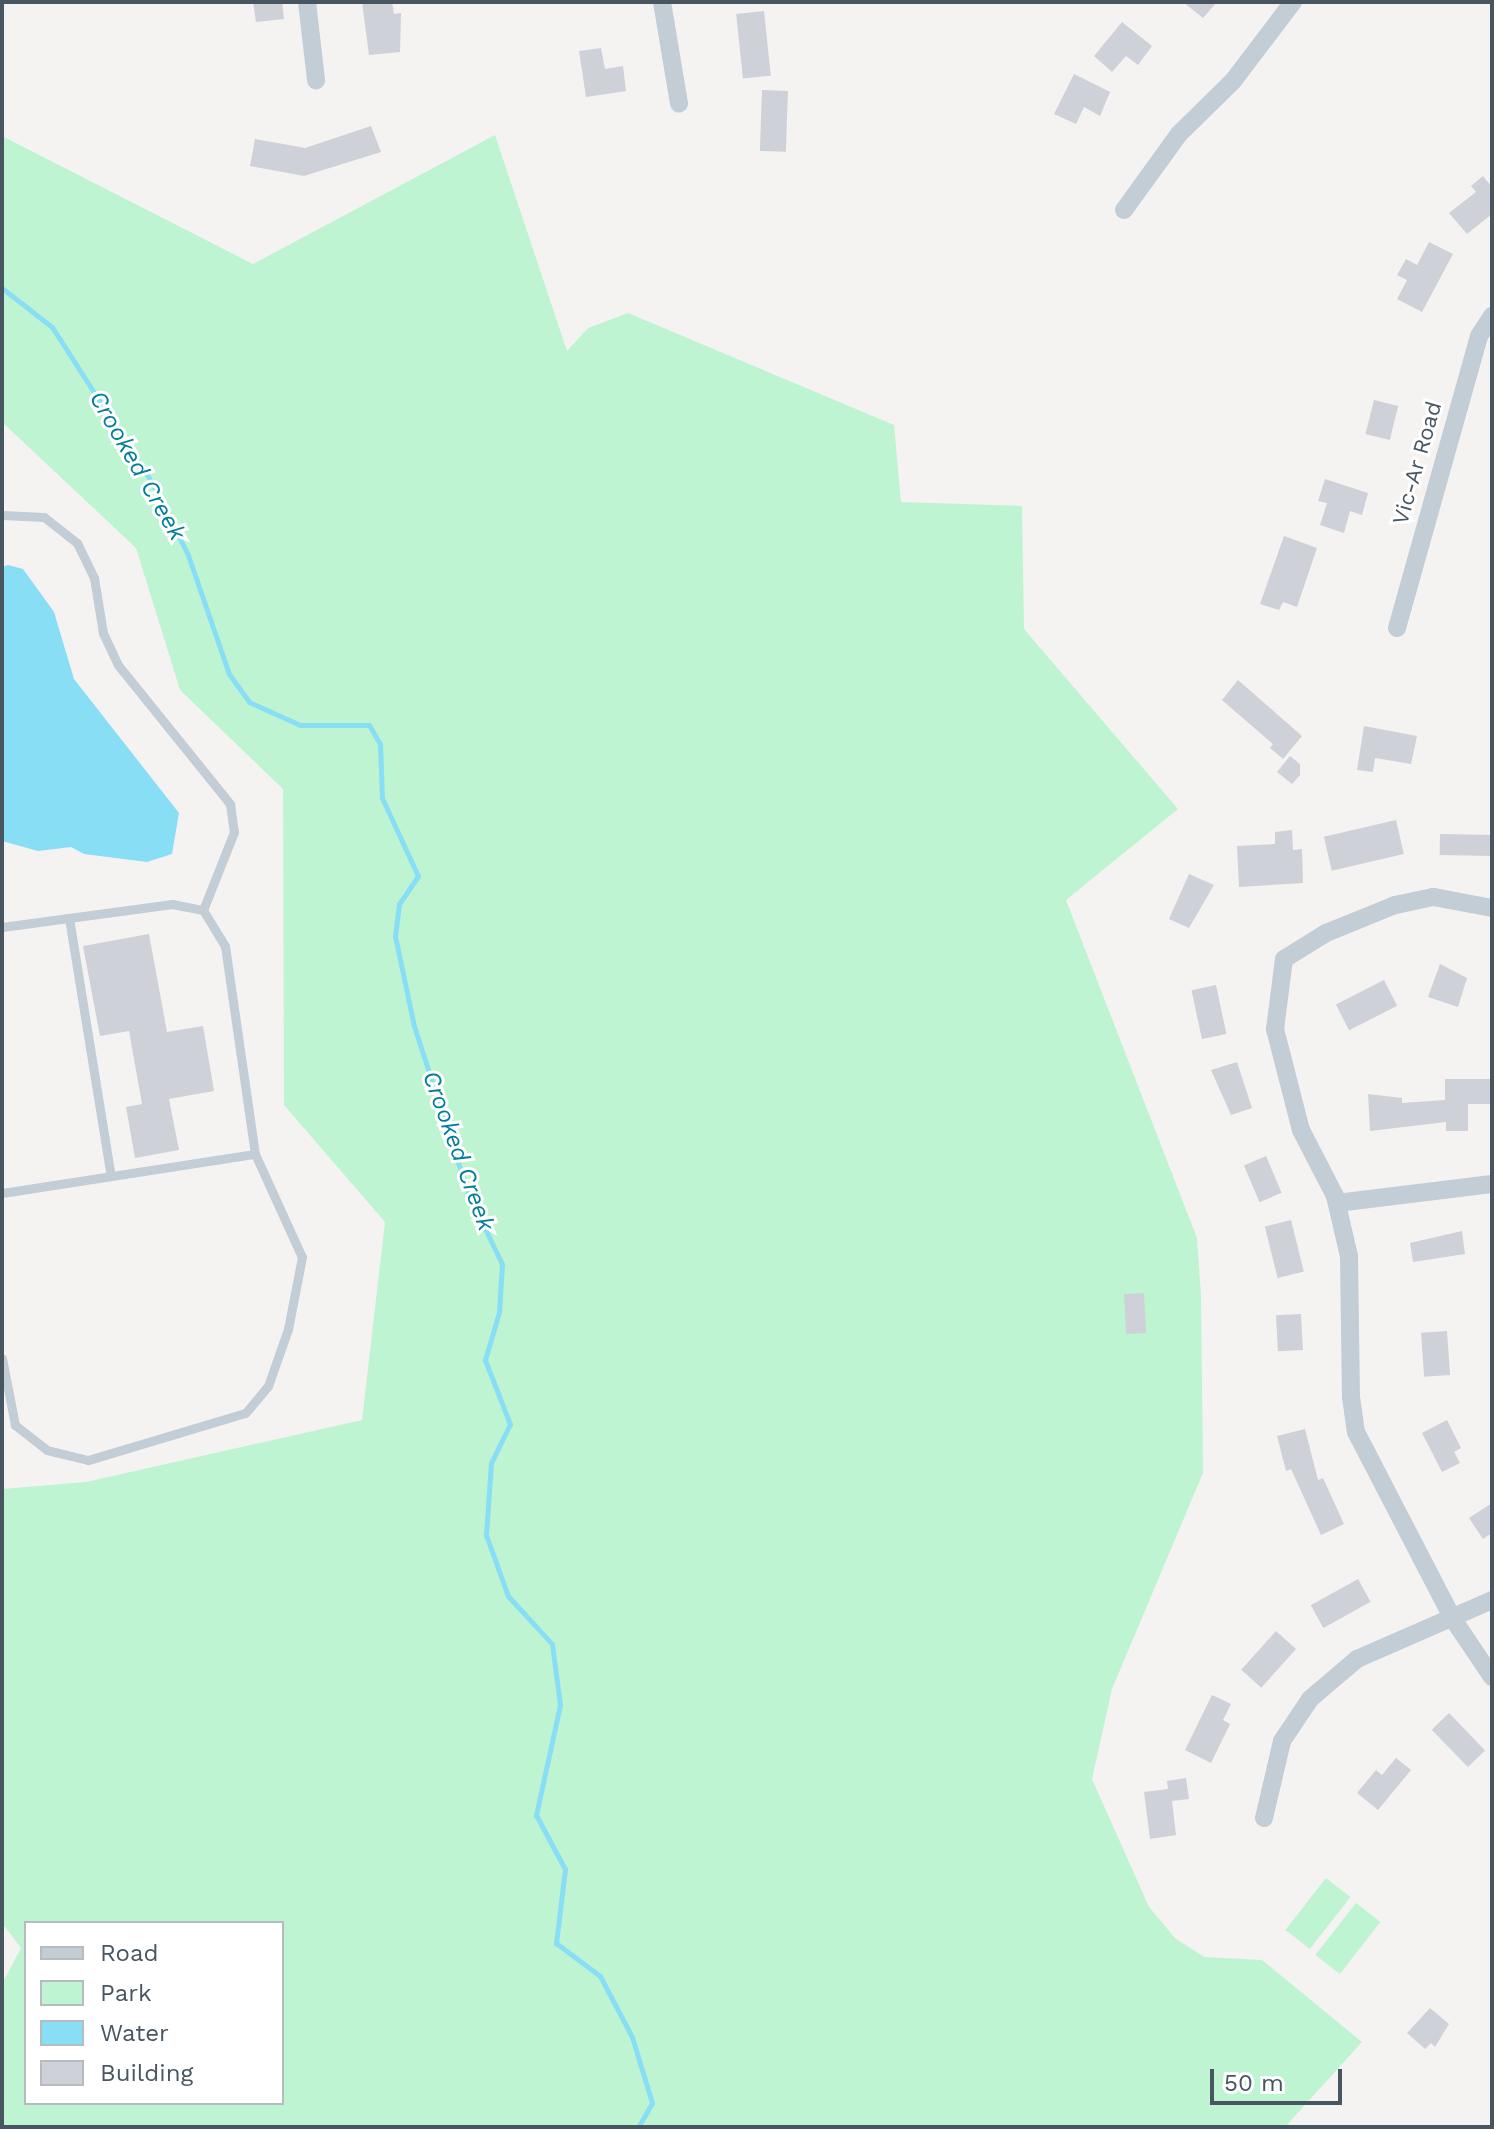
<!DOCTYPE html>
<style>
body{margin:0}
#map{position:relative;width:1494px;height:2129px;overflow:hidden;background:#f5f2f2;font-family:"Work Sans",sans-serif}
div>[style]{position:absolute}
.green>*{inset:0;background:#bff4d3;transform-origin:0 0}
.water>*{inset:0;background:#88dff5}
.stream>*{height:5px;margin:-2.5px;padding:0 2.5px;transform-origin:2.5px;border-radius:2.5px;background:#88dff5}
.building>*{inset:0;background:#ced1d8;transform-origin:0 0}
.service>*{height:9px;margin:-4.5px;padding:0 4.5px;transform-origin:4.5px;border-radius:4.5px;background:#c2cdd5}
.minor>*{height:18px;margin:-9px;padding:0 9px;transform-origin:9px;border-radius:9px;background:#c2cdd5}
span{translate:-50% -50%;white-space:nowrap;text-align:center;line-height:1.15;-webkit-text-stroke:6px #fff;paint-order:stroke}
.street-label{font-size:22px;color:#485662}
.water-label{font-size:24px;color:#037c9b;font-style:italic}
.frame{position:absolute;inset:0;border:4px solid #485662;pointer-events:none}
.legend{position:absolute;left:24px;top:1921px;width:260px;height:184px;box-sizing:border-box;background:#fff;border:2px solid #b6bbc0;margin:0;padding:10px 14px;list-style:none;font-size:24px;color:#485662}
.legend li{display:flex;align-items:center;gap:16px;height:40px}
.legend b{width:40px;border:2px solid #b6bbc0}
.scale{position:absolute;left:1210px;top:2069px;width:132px;height:36px;box-sizing:border-box;border:4px solid #485662;border-top:0;padding-left:10px;font-size:24px;line-height:28px;white-space:nowrap;color:#485662;-webkit-text-stroke:6px #fff;paint-order:stroke}
</style>
<div id="map">
<div class="green">
<div style="clip-path:polygon(evenodd,495px 135px,567px 351px,588px 328px,628px 313px,894px 425px,901px 502px,1022px 506px,1024px 629px,1178px 809px,1066px 900px,1197px 1238px,1201px 1295px,1203px 1473px,1112px 1689px,1092px 1779px,1149px 1907px,1175px 1938px,1204px 1957px,1262px 1960px,1362px 2042px,1285px 2127px,2px 2127px,2px 1984px,21px 1948px,2px 1923px,2px 1489px,86px 1482px,362px 1420px,385px 1222px,284px 1105px,283px 789px,180px 690px,136px 548px,2px 422px,2px 136px,253px 264px,495px 135px,26px 1923px,282px 1923px,282px 2103px,26px 2103px,26px 1923px)"></div>
<div style="left:1326px;top:1878px;width:31px;height:66px;rotate:38deg"></div>
<div style="left:1356px;top:1903px;width:31px;height:66px;rotate:38deg"></div>
</div>
<div class="water">
<div style="clip-path:polygon(8px 565px,23px 569px,54px 612px,74px 679px,179px 813px,172px 854px,147px 862px,84px 854px,71px 847px,38px 851px,2px 841px,2px 567px)"></div>
</div>
<div class="stream">
<div style="left:2px;top:288px;width:63px;rotate:38deg"></div>
<div style="left:52px;top:327px;width:183px;rotate:57.3deg"></div>
<div style="left:151px;top:481px;width:83px;rotate:63.4deg"></div>
<div style="left:188px;top:555px;width:126px;rotate:71deg"></div>
<div style="left:229px;top:674px;width:34px;rotate:54deg"></div>
<div style="left:249px;top:702px;width:56px;rotate:24.3deg"></div>
<div style="left:300px;top:725px;width:69px"></div>
<div style="left:369px;top:725px;width:22px;rotate:60deg"></div>
<div style="left:380px;top:744px;width:54px;rotate:87.9deg"></div>
<div style="left:382px;top:798px;width:86px;rotate:65.2deg"></div>
<div style="left:418px;top:876px;width:34px;rotate:124deg"></div>
<div style="left:399px;top:904px;width:32px;rotate:97deg"></div>
<div style="left:395px;top:936px;width:92px;rotate:78.1deg"></div>
<div style="left:414px;top:1026px;width:176px;rotate:72.1deg"></div>
<div style="left:468px;top:1193px;width:79px;rotate:64.4deg"></div>
<div style="left:502px;top:1264px;width:48px;rotate:93.6deg"></div>
<div style="left:499px;top:1312px;width:50px;rotate:106.3deg"></div>
<div style="left:485px;top:1360px;width:69px;rotate:68.7deg"></div>
<div style="left:510px;top:1424px;width:43px;rotate:116deg"></div>
<div style="left:491px;top:1463px;width:72px;rotate:94deg"></div>
<div style="left:486px;top:1535px;width:65px;rotate:70.2deg"></div>
<div style="left:508px;top:1596px;width:65px;rotate:47.5deg"></div>
<div style="left:552px;top:1644px;width:62px;rotate:82.5deg"></div>
<div style="left:560px;top:1705px;width:113px;rotate:102.3deg"></div>
<div style="left:536px;top:1815px;width:61px;rotate:61.8deg"></div>
<div style="left:565px;top:1869px;width:75px;rotate:96.9deg"></div>
<div style="left:556px;top:1943px;width:55px;rotate:36.9deg"></div>
<div style="left:600px;top:1976px;width:69px;rotate:62.3deg"></div>
<div style="left:632px;top:2037px;width:69px;rotate:73.1deg"></div>
<div style="left:652px;top:2103px;width:28px;rotate:120deg"></div>
</div>
<div class="building">
<div style="clip-path:polygon(253px 2px,282px 2px,284px 19px,256px 22px)"></div>
<div style="clip-path:polygon(362px 2px,392px 2px,394px 14px,401px 13px,400px 52px,369px 55px)"></div>
<div style="clip-path:polygon(1183px 2px,1217px 2px,1203px 18px)"></div>
<div style="left:764px;top:11px;width:65px;height:28px;rotate:84deg"></div>
<div style="clip-path:polygon(1122px 22px,1152px 46px,1138px 65px,1126px 56px,1112px 72px,1094px 56px)"></div>
<div style="clip-path:polygon(601px 48px,605px 69px,623px 66px,626px 91px,586px 97px,579px 51px)"></div>
<div style="clip-path:polygon(1074px 74px,1110px 92px,1100px 116px,1084px 107px,1076px 124px,1054px 114px)"></div>
<div style="left:762px;top:90px;width:26px;height:61px;rotate:2deg"></div>
<div style="clip-path:polygon(371px 126px,381px 152px,304px 176px,250px 166px,255px 139px,305px 148px)"></div>
<div style="clip-path:polygon(1483px 176px,1492px 187px,1492px 214px,1467px 234px,1449px 213px,1476px 192px,1471px 186px)"></div>
<div style="clip-path:polygon(1429px 242px,1453px 254px,1422px 312px,1397px 299px,1407px 280px,1397px 275px,1406px 259px,1417px 265px)"></div>
<div style="left:1374px;top:400px;width:25px;height:35px;rotate:14deg"></div>
<div style="clip-path:polygon(1325px 479px,1368px 493px,1362px 515px,1350px 511px,1344px 533px,1320px 525px,1327px 503px,1318px 501px)"></div>
<div style="clip-path:polygon(1284px 536px,1317px 548px,1297px 607px,1283px 602px,1279px 610px,1260px 604px)"></div>
<div style="clip-path:polygon(1238px 680px,1302px 736px,1283px 759px,1270px 748px,1273px 744px,1222px 700px)"></div>
<div style="clip-path:polygon(1364px 726px,1417px 736px,1411px 764px,1375px 758px,1373px 772px,1357px 770px)"></div>
<div style="clip-path:polygon(1290px 756px,1300px 764px,1300px 775px,1292px 784px,1277px 772px)"></div>
<div style="left:1396px;top:820px;width:35px;height:74px;rotate:77deg"></div>
<div style="clip-path:polygon(1292px 830px,1293px 850px,1302px 849px,1303px 883px,1239px 887px,1237px 846px,1275px 844px,1275px 832px)"></div>
<div style="left:1440px;top:834px;width:52px;height:21px;rotate:1deg"></div>
<div style="clip-path:polygon(1189px 874px,1214px 885px,1189px 928px,1169px 919px)"></div>
<div style="clip-path:polygon(149px 934px,167px 1032px,203px 1026px,214px 1091px,169px 1099px,179px 1150px,135px 1158px,126px 1107px,142px 1104px,129px 1031px,100px 1036px,83px 946px)"></div>
<div style="clip-path:polygon(1440px 964px,1467px 978px,1458px 1007px,1428px 997px)"></div>
<div style="left:1384px;top:980px;width:29px;height:54px;rotate:63deg"></div>
<div style="left:1216px;top:985px;width:50px;height:25px;rotate:78deg"></div>
<div style="clip-path:polygon(1237px 1062px,1252px 1108px,1231px 1115px,1211px 1070px)"></div>
<div style="clip-path:polygon(1445px 1079px,1492px 1079px,1492px 1104px,1468px 1104px,1468px 1131px,1446px 1131px,1446px 1122px,1370px 1131px,1368px 1094px,1402px 1098px,1402px 1103px,1445px 1100px)"></div>
<div style="left:1266px;top:1156px;width:40px;height:24px;rotate:67deg"></div>
<div style="left:1291px;top:1220px;width:53px;height:27px;rotate:76deg"></div>
<div style="clip-path:polygon(1462px 1231px,1465px 1254px,1413px 1262px,1410px 1243px)"></div>
<div style="left:1144px;top:1293px;width:40px;height:20px;rotate:87deg"></div>
<div style="left:1301px;top:1314px;width:36px;height:25px;rotate:87deg"></div>
<div style="left:1447px;top:1331px;width:44px;height:26px;rotate:86deg"></div>
<div style="clip-path:polygon(1447px 1420px,1461px 1448px,1454px 1452px,1460px 1463px,1442px 1472px,1422px 1433px)"></div>
<div style="clip-path:polygon(1305px 1429px,1318px 1480px,1323px 1478px,1344px 1524px,1321px 1535px,1291px 1469px,1286px 1471px,1277px 1436px)"></div>
<div style="clip-path:polygon(1492px 1503px,1492px 1533px,1483px 1539px,1469px 1518px)"></div>
<div style="left:1358px;top:1579px;width:26px;height:54px;rotate:61deg"></div>
<div style="left:1276px;top:1631px;width:27px;height:52px;rotate:42deg"></div>
<div style="clip-path:polygon(1212px 1695px,1231px 1704px,1223px 1720px,1230px 1724px,1211px 1763px,1185px 1750px)"></div>
<div style="left:1449px;top:1713px;width:52px;height:24px;rotate:46deg"></div>
<div style="clip-path:polygon(1396px 1758px,1411px 1770px,1378px 1810px,1357px 1793px,1376px 1770px,1382px 1775px)"></div>
<div style="clip-path:polygon(1186px 1778px,1189px 1799px,1172px 1801px,1176px 1835px,1150px 1839px,1144px 1792px,1168px 1789px,1167px 1781px)"></div>
<div style="clip-path:polygon(1430px 2008px,1449px 2024px,1435px 2047px,1431px 2043px,1425px 2049px,1407px 2033px)"></div>
</div>
<div class="service">
<div style="left:2px;top:515px;width:42px;rotate:2.7deg"></div>
<div style="left:44px;top:517px;width:42px;rotate:38.2deg"></div>
<div style="left:77px;top:543px;width:39px;rotate:64deg"></div>
<div style="left:94px;top:578px;width:56px;rotate:80.7deg"></div>
<div style="left:103px;top:633px;width:35px;rotate:65deg"></div>
<div style="left:118px;top:665px;width:179px;rotate:51.1deg"></div>
<div style="left:230px;top:804px;width:28px;rotate:82deg"></div>
<div style="left:234px;top:832px;width:84px;rotate:111.7deg"></div>
<div style="left:69px;top:918px;width:261px;rotate:80.8deg"></div>
<div style="left:2px;top:927px;width:172px;rotate:-7.7deg"></div>
<div style="left:172px;top:904px;width:32px;rotate:11deg"></div>
<div style="left:203px;top:910px;width:42px;rotate:58.6deg"></div>
<div style="left:225px;top:946px;width:210px;rotate:81.8deg"></div>
<div style="left:255px;top:1154px;width:113px;rotate:65.5deg"></div>
<div style="left:302px;top:1257px;width:73px;rotate:101deg"></div>
<div style="left:288px;top:1329px;width:60px;rotate:109.3deg"></div>
<div style="left:268px;top:1386px;width:35px;rotate:130deg"></div>
<div style="left:245px;top:1413px;width:164px;rotate:163.3deg"></div>
<div style="left:88px;top:1460px;width:42px;rotate:-166.3deg"></div>
<div style="left:47px;top:1450px;width:41px;rotate:-142deg"></div>
<div style="left:15px;top:1425px;width:68px;rotate:-101deg"></div>
<div style="left:2px;top:1193px;width:256px;rotate:-8.8deg"></div>
</div>
<div class="minor">
<div style="left:307px;top:2px;width:79px;rotate:83.4deg"></div>
<div style="left:662px;top:2px;width:103px;rotate:80.5deg"></div>
<div style="left:1124px;top:210px;width:94px;rotate:-54.1deg"></div>
<div style="left:1179px;top:134px;width:76px;rotate:-44.5deg"></div>
<div style="left:1233px;top:81px;width:99px;rotate:-52.8deg"></div>
<div style="left:1397px;top:628px;width:303px;rotate:-74.3deg"></div>
<div style="left:1479px;top:336px;width:24px;rotate:-57deg"></div>
<div style="left:1492px;top:908px;width:60px;rotate:-169.4deg"></div>
<div style="left:1433px;top:897px;width:39px;rotate:168deg"></div>
<div style="left:1395px;top:905px;width:74px;rotate:157.9deg"></div>
<div style="left:1326px;top:933px;width:49px;rotate:148.2deg"></div>
<div style="left:1284px;top:959px;width:71px;rotate:97.3deg"></div>
<div style="left:1275px;top:1029px;width:104px;rotate:75.6deg"></div>
<div style="left:1301px;top:1130px;width:74px;rotate:62.7deg"></div>
<div style="left:1335px;top:1196px;width:62px;rotate:76.9deg"></div>
<div style="left:1349px;top:1256px;width:141px;rotate:89.2deg"></div>
<div style="left:1351px;top:1397px;width:35px;rotate:82deg"></div>
<div style="left:1356px;top:1432px;width:211px;rotate:62.6deg"></div>
<div style="left:1453px;top:1619px;width:70px;rotate:56.1deg"></div>
<div style="left:1337px;top:1203px;width:156px;rotate:-7deg"></div>
<div style="left:1264px;top:1818px;width:79px;rotate:-76.8deg"></div>
<div style="left:1282px;top:1741px;width:50px;rotate:-56.3deg"></div>
<div style="left:1310px;top:1699px;width:62px;rotate:-40.4deg"></div>
<div style="left:1357px;top:1659px;width:147px;rotate:-23.6deg"></div>
</div>
<div class="street-label">
<span style="left:1417px;top:463px;rotate:-74deg">Vic-Ar Road</span>
</div>
<div class="water-label">
<span style="left:137px;top:466px;rotate:60deg">Crooked Creek</span>
<span style="left:458px;top:1151px;rotate:70deg">Crooked Creek</span>
</div>
<div class="frame"></div>
<ul class="legend">
<li><b style="height:10px;background:#c2cdd5"></b>Road</li>
<li><b style="height:22px;background:#bff4d3"></b>Park</li>
<li><b style="height:22px;background:#88dff5"></b>Water</li>
<li><b style="height:22px;background:#ced1d8"></b>Building</li>
</ul>
<div class="scale">50 m</div>
</div>
